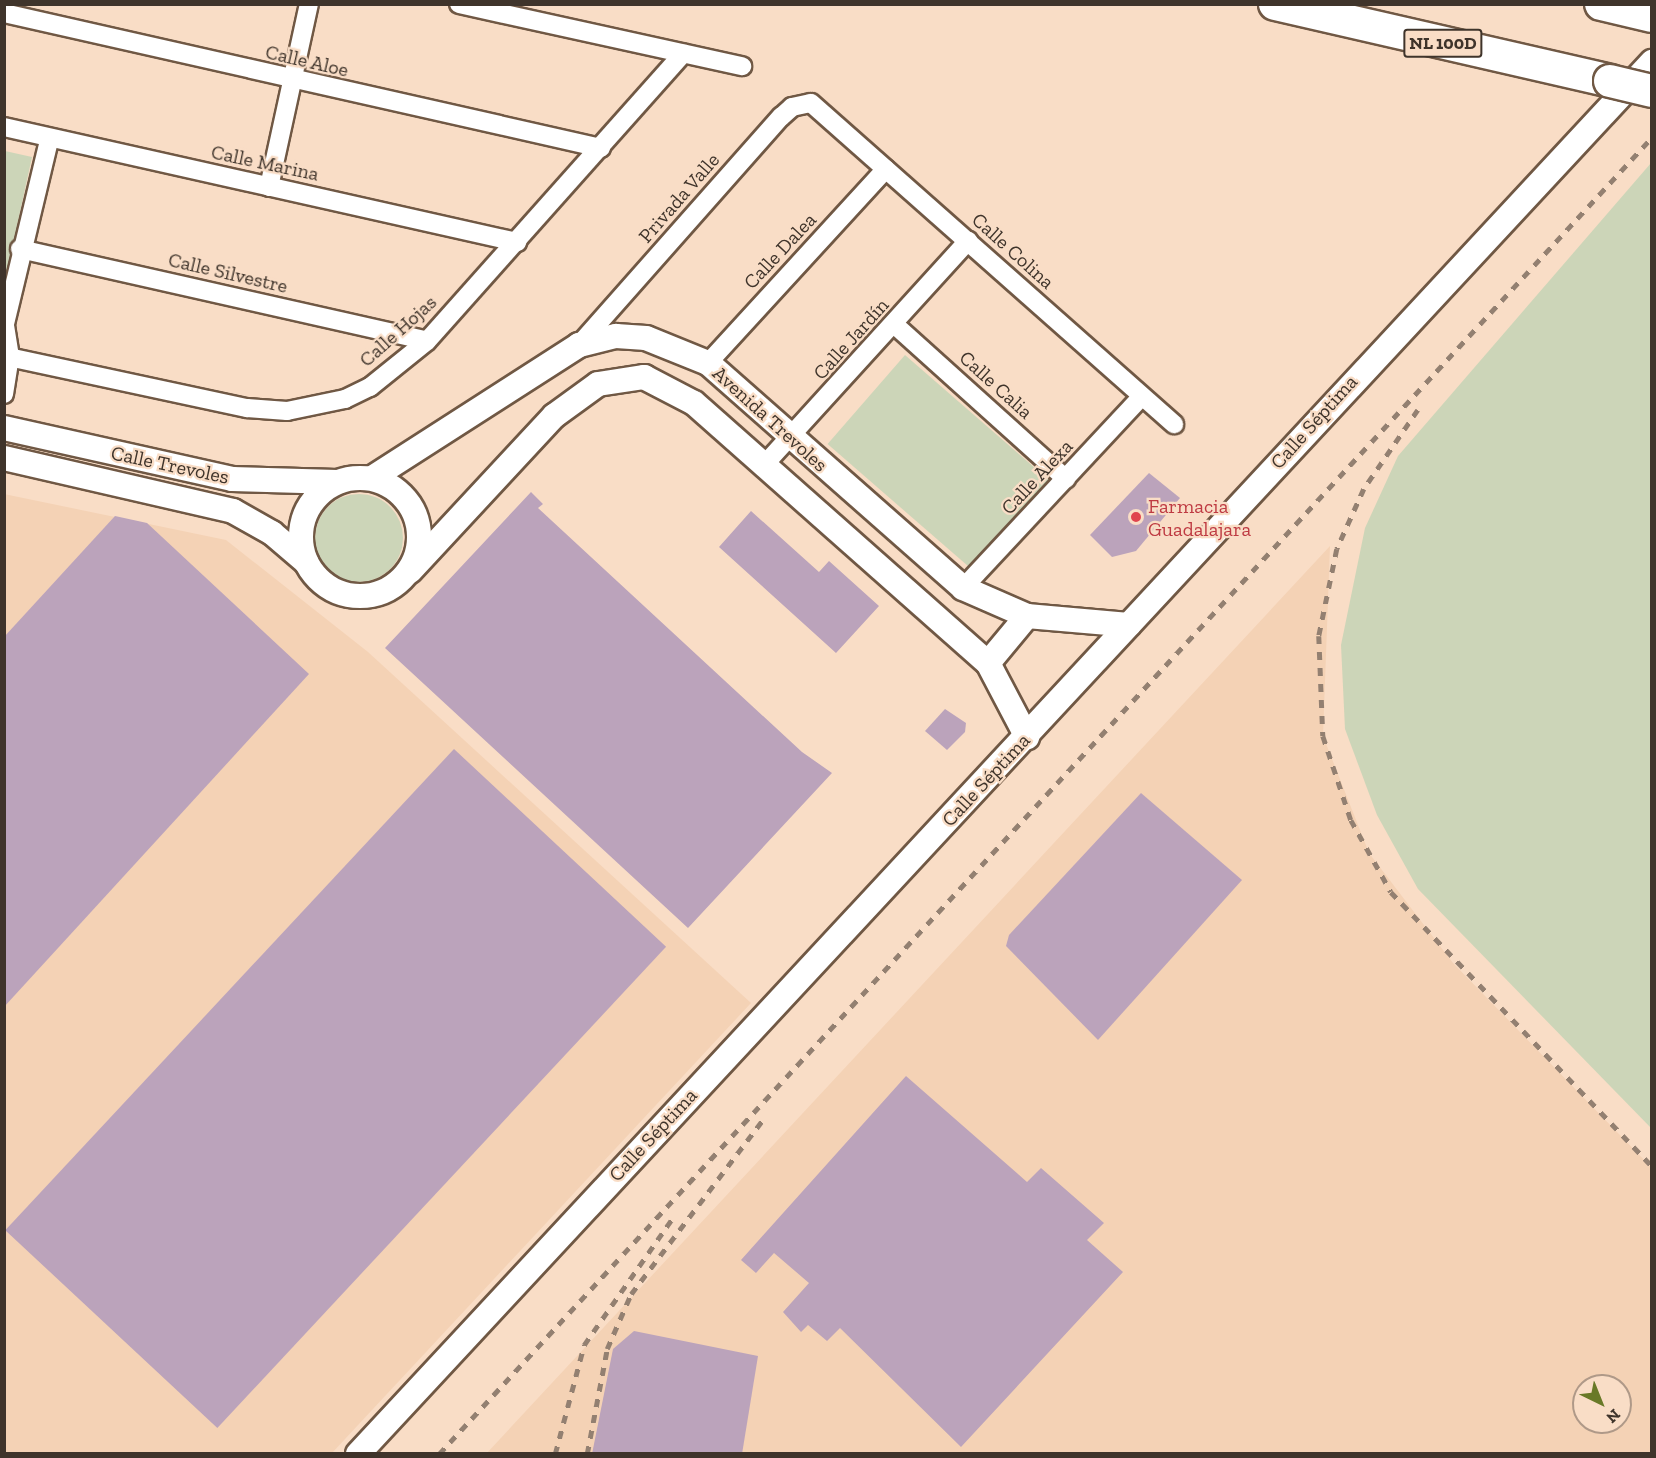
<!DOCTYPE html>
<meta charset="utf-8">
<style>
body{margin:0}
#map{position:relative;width:1656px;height:1458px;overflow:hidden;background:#f9ddc6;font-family:"Zilla Slab",serif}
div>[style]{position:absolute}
.built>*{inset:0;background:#f4d2b5}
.green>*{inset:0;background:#ccd5b8;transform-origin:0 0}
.round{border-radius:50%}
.building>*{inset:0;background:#bba3bb;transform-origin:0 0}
.roads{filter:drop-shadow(2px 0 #705844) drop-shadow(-2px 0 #705844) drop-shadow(0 2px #705844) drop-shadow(0 -2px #705844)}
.street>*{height:18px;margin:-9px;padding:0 9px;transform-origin:9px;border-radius:9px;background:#fff}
.secondary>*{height:24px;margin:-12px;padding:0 12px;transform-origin:12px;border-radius:12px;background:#fff}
.secondary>.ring{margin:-12px;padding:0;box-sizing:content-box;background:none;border:24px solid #fff;border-radius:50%}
.highway>*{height:32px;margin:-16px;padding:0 16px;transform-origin:16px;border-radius:16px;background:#fff}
.rail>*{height:4.5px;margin-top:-2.25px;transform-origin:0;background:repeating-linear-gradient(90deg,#938071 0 8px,transparent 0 16px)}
.bridges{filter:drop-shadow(2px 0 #705844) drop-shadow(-2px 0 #705844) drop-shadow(0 2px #705844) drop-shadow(0 -2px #705844)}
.highway-bridge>*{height:32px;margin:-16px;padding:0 16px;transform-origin:16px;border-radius:16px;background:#fff}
.dots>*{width:16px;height:16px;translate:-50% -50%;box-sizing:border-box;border:3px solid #f9ddc6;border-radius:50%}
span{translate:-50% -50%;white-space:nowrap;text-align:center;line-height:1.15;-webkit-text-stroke:4.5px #f9ddc6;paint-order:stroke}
.shield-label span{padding:2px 4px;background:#f9ddc6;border:2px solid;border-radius:4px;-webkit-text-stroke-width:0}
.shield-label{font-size:18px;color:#3f342b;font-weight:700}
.street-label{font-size:20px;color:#3f342b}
.health-label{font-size:20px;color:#be3a42}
.left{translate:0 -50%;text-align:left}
.frame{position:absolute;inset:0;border:6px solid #3f342b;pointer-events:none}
.north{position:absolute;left:1572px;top:1374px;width:60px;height:60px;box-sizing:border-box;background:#f9ddc6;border:2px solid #af9988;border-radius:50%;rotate:137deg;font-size:16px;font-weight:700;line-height:24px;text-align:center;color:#3f342b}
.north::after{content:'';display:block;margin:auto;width:21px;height:27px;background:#697927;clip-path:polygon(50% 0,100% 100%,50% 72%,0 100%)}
</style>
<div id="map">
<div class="built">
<div style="clip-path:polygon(4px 494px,226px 540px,368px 652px,751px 1003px,332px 1453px,5px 1453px)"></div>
<div style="clip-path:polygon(evenodd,1330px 546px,1323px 736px,1369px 853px,1453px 963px,1651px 1167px,1651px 1453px,486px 1454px,1330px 546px,1584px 1386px,1620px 1386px,1620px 1422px,1584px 1422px,1584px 1386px)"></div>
</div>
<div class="green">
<div style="clip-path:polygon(5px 151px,32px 157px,5px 281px)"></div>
<div style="clip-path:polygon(1651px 163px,1651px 1128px,1418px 889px,1377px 815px,1345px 729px,1341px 645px,1365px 528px,1398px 456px)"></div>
<div style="left:905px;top:355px;width:191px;height:118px;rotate:41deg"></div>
<div class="round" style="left:315px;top:494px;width:88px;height:88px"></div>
</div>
<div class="building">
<div style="clip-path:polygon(1149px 473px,1180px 498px,1136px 551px,1112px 557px,1090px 535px)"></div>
<div style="clip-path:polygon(531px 492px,543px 504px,538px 508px,802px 752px,832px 773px,688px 928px,385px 648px)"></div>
<div style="clip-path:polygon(751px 511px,819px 572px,829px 561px,879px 606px,836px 653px,719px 547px)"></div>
<div style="clip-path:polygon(115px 516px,147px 523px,309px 674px,4px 1007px,4px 637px)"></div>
<div style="clip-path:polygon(945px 709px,966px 723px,965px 732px,947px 750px,925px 731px)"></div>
<div style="left:454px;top:749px;width:290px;height:658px;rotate:43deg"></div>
<div style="clip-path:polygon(1141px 793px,1242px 880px,1098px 1040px,1006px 946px,1009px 935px)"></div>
<div style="clip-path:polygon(906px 1076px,1027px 1182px,1041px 1168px,1104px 1223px,1087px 1240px,1123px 1272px,961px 1447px,840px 1328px,827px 1341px,808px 1325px,801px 1332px,783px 1312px,809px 1283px,774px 1253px,756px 1273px,741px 1260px)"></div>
<div style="clip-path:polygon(634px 1331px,758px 1356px,742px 1454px,592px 1454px,613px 1349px)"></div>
</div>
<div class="roads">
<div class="street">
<div style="left:459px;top:4px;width:290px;rotate:12.4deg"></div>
<div style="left:4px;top:13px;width:612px;rotate:12.74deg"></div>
<div style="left:4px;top:127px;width:526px;rotate:12.64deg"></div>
<div style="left:269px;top:187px;width:187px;rotate:-77.7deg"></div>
<div style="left:20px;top:249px;width:417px;rotate:12.7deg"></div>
<div style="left:895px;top:325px;width:230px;rotate:42deg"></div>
<div style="left:4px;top:328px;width:193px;rotate:-76.5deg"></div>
<div style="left:579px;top:345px;width:305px;rotate:-48.5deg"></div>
<div style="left:781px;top:117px;width:15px;rotate:-42deg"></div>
<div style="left:792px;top:107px;width:19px;rotate:-12deg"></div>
<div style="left:811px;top:103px;width:485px;rotate:41.5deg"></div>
<div style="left:4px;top:356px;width:249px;rotate:12.1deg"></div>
<div style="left:247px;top:408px;width:40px;rotate:4.3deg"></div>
<div style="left:287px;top:411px;width:59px;rotate:-11.7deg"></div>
<div style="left:345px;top:399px;width:28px;rotate:-26deg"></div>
<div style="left:370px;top:387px;width:73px;rotate:-38.9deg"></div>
<div style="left:427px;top:341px;width:385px;rotate:-48.3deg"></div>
<div style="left:708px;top:363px;width:263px;rotate:-47.5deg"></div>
<div style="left:4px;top:394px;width:37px;rotate:-81deg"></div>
<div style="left:10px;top:357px;width:30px;rotate:-99deg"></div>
<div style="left:765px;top:464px;width:302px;rotate:-47.7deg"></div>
<div style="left:963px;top:588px;width:262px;rotate:-47deg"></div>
</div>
<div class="secondary">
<div style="left:4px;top:428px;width:234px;rotate:12.6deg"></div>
<div style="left:232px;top:479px;width:105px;rotate:1.6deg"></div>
<div style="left:4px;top:458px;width:235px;rotate:13deg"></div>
<div style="left:233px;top:511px;width:45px;rotate:29.4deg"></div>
<div style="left:272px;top:533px;width:45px;rotate:40.5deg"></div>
<div style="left:372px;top:478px;width:246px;rotate:-32.7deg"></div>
<div style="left:579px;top:345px;width:38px;rotate:-14deg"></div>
<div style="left:616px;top:336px;width:30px;rotate:4deg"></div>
<div style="left:646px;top:338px;width:67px;rotate:22deg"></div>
<div style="left:708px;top:363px;width:340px;rotate:41.4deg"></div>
<div style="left:963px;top:588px;width:70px;rotate:23.6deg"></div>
<div style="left:1027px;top:616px;width:102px;rotate:5deg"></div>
<div class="ring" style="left:301px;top:478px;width:94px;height:94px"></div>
<div style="left:410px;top:571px;width:212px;rotate:-47.1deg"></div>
<div style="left:554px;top:416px;width:54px;rotate:-36deg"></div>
<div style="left:598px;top:384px;width:47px;rotate:-8.7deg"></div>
<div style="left:644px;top:377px;width:56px;rotate:27.5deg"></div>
<div style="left:694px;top:403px;width:392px;rotate:41.5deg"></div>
<div style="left:988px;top:663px;width:84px;rotate:62.2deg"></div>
<div style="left:988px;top:663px;width:61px;rotate:-50.3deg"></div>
<div style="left:358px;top:1454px;width:1901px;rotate:-47.09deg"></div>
</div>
<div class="highway">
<div style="left:1275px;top:4px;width:344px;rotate:12.9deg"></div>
<div style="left:1601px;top:4px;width:52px;rotate:13.2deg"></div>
</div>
</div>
<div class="rail">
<div style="left:1418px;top:410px;width:96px;rotate:124.4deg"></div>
<div style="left:1364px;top:489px;width:66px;rotate:114.2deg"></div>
<div style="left:1337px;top:549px;width:89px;rotate:101.7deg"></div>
<div style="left:1319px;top:636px;width:100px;rotate:87.7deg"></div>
<div style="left:1323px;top:736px;width:89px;rotate:71.6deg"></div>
<div style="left:1351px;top:820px;width:82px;rotate:60.9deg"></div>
<div style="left:1391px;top:892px;width:378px;rotate:46.4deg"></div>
<div style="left:439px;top:1454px;width:1790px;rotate:-47.35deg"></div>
<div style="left:555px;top:1454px;width:113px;rotate:-75.1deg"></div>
<div style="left:584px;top:1345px;width:154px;rotate:-55.1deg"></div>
<div style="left:587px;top:1454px;width:107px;rotate:-79.2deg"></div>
<div style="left:607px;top:1349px;width:60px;rotate:-66.4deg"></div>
<div style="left:631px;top:1294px;width:221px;rotate:-52.9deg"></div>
</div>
<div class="bridges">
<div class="highway-bridge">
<div style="left:1610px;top:81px;width:43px;rotate:13.4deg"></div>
</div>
</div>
<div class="dots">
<div style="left:1136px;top:517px;background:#e0444e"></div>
</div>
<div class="shield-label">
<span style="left:1443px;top:43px">NL 100D</span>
</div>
<div class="street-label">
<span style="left:307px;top:61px;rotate:13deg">Calle Aloe</span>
<span style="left:265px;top:163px;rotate:12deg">Calle Marina</span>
<span style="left:679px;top:198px;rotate:-49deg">Privada Valle</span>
<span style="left:780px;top:251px;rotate:-47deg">Calle Dalea</span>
<span style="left:1013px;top:251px;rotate:42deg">Calle Colina</span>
<span style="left:228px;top:273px;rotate:13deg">Calle Silvestre</span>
<span style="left:398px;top:331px;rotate:-42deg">Calle Hojas</span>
<span style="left:851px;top:339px;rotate:-48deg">Calle Jardín</span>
<span style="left:996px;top:385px;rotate:42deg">Calle Calia</span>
<span style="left:770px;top:419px;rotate:42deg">Avenida Trevoles</span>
<span style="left:1314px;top:422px;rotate:-48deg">Calle Séptima</span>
<span style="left:170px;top:465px;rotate:12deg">Calle Trevoles</span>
<span style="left:1037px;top:477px;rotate:-47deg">Calle Alexa</span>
<span style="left:986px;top:780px;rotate:-47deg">Calle Séptima</span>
<span style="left:653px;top:1135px;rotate:-47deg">Calle Séptima</span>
</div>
<div class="health-label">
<span class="left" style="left:1148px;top:518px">Farmacia<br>Guadalajara</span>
</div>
<div class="frame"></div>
<div class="north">N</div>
</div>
